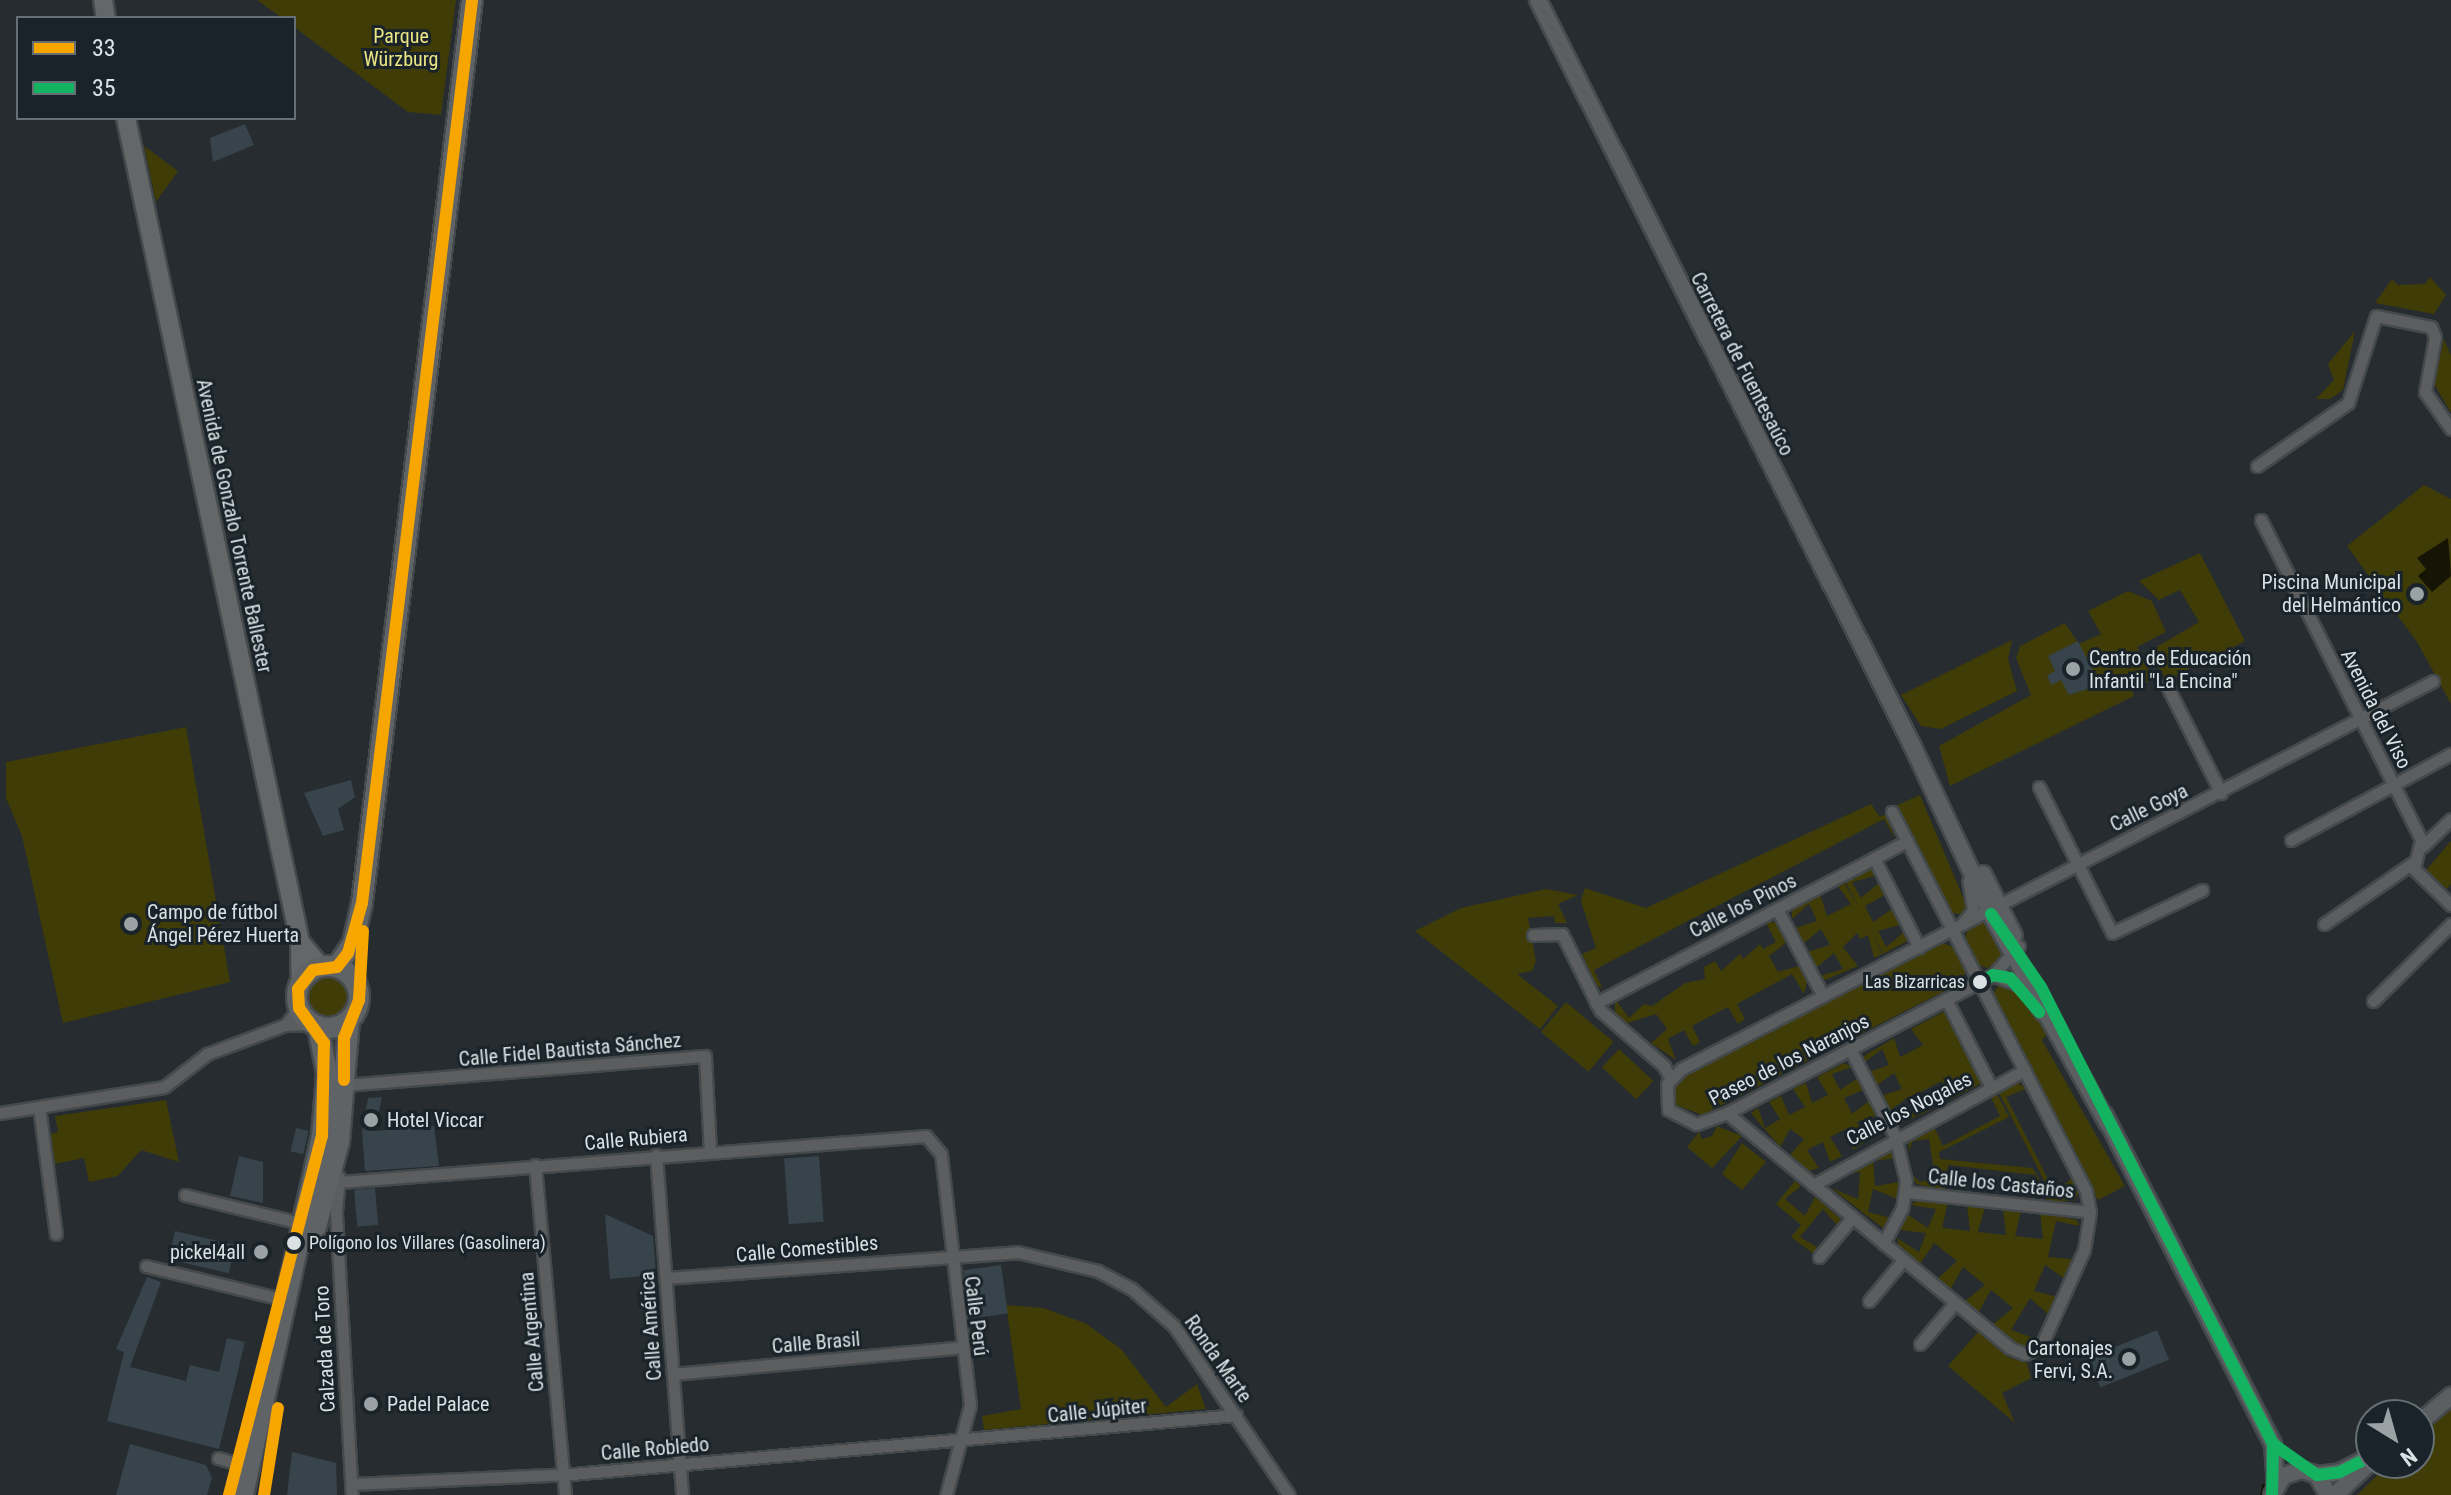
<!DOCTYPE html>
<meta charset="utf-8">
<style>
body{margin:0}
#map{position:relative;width:2451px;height:1495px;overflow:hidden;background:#262c30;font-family:"Roboto Condensed",sans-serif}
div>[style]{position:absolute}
.green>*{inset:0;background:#3f3c07;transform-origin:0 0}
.round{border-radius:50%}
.water>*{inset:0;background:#161405}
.stream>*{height:3px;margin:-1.5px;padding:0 1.5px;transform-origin:1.5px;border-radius:1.5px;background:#161405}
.building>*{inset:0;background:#37444b;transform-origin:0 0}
.roads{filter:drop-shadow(2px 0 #44494c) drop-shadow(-2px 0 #44494c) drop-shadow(0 2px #44494c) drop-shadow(0 -2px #44494c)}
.street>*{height:11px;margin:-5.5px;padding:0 5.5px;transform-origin:5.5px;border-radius:5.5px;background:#5b5d5e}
.secondary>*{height:16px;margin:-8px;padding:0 8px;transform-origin:8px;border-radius:8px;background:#5c5f61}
.primary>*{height:18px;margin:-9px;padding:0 9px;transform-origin:9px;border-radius:9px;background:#646768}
.highway>*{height:20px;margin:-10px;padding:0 10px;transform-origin:10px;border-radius:10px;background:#606366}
.highway>.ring{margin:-10px;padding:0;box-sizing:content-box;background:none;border:20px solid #606366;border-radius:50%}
.bus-1>*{height:12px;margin:-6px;padding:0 6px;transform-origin:6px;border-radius:6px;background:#f7a600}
.bus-2>*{height:12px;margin:-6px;padding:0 6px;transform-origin:6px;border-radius:6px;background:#13b361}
.dots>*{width:22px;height:22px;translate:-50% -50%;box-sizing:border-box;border:4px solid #192329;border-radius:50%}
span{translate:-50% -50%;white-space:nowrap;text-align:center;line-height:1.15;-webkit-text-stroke:6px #192329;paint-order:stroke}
.bus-label{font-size:18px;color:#dae1e5}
.right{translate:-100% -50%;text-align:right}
.left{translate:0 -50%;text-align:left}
.park-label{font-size:20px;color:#ebe584}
.street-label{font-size:20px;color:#dae1e5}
.poi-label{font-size:20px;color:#dae1e5}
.legend{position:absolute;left:16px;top:16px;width:280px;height:104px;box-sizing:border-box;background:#192329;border:2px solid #666f74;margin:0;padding:10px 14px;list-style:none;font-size:24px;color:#dae1e5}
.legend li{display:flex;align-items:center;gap:16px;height:40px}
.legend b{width:40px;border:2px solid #666f74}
.north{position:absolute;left:2355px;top:1399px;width:80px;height:80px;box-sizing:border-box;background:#192329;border:2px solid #666f74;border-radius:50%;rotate:143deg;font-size:22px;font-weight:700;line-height:32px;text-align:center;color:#dae1e5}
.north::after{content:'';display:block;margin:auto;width:28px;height:36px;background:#9ba2a6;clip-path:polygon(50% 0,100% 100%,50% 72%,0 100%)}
</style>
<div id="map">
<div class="green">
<div style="clip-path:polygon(257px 0,456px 0,441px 115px,408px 112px,294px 27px,294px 18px,282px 18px)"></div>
<div style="clip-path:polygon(144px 146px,178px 171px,156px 202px)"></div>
<div style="clip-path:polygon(2430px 277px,2446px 295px,2434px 314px,2375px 303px,2392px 279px,2398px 285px,2425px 284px)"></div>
<div style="clip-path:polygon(2355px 331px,2343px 390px,2330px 399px,2316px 399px,2334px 380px,2328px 364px)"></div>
<div style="clip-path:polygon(2444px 339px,2451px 356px,2451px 413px,2434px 384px)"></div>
<div style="clip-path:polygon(2424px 485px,2451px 499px,2451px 704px,2417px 642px,2347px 546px)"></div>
<div style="clip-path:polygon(2200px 553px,2245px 641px,2167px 680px,2148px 652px,2199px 622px,2180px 590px,2159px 600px,2139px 581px)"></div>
<div style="clip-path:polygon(2128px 591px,2152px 601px,2166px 632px,2137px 647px,2153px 679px,2132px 690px,2134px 696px,1950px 786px,1939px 746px,2031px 695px,2016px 658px,2020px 646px,2065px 623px,2079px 644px,2101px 634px,2088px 611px)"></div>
<div style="clip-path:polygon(2012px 640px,2008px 659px,2017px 691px,1941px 729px,1921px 726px,1901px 695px)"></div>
<div style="clip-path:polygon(186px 727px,230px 982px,63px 1023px,22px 836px,6px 798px,6px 762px)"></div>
<div style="clip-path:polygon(1920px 795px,1968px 909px,1962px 915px,1949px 912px,1895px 806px)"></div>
<div style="clip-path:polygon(1871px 804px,1880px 817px,1886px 814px,1895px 839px,1884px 819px,1594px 970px,1603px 989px,1596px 985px,1582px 954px,1596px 948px,1581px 901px,1585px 888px,1646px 908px)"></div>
<div style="clip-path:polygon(2451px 841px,2451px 884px,2447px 889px,2426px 870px)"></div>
<div style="clip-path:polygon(1871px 868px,1875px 876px,1852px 882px,1861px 898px,1879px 883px,1885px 895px,1865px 906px,1873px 922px,1892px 909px,1900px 925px,1878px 931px,1886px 947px,1904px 932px,1909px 940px,1883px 954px,1869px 927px,1882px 954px,1874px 958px,1868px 935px,1860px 939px,1857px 933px,1843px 947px,1858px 966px,1825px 980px,1820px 976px,1843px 969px,1834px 953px,1816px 968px,1807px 952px,1830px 945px,1821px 929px,1803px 944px,1795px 928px,1817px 921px,1809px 904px,1792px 919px,1792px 911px,1820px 894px,1827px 916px,1851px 904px,1837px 885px,1843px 881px,1858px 906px,1845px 881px)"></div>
<div style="clip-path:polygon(1546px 889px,1578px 895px,1558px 904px,1567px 923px,1555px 923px,1554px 916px,1528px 918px,1536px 961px,1532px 971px,1517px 974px,1558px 1006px,1540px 1029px,1415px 931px,1461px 908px)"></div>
<div style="clip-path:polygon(1986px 920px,2007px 957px,1987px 968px,1976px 964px,1964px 941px,1968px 929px)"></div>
<div style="clip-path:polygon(1765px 921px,1777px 923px,1787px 942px,1769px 956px,1778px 972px,1799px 966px,1807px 981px,1804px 994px,1792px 974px,1737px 1004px,1745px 1019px,1738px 1024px,1728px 1007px,1692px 1026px,1700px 1042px,1693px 1046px,1684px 1030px,1668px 1039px,1676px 1060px,1651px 1043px,1667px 1029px,1656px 1014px,1628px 1023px,1615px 1014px,1615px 999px,1629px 1018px,1644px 1004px,1652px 1006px,1685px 983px,1705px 979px,1704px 967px,1715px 961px,1721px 971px,1740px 954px,1743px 959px,1760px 944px,1763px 949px,1776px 942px)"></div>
<div style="clip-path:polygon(1942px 943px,1954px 947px,1966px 970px,1962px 982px,1702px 1115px,1676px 1105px,1673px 1093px,1682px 1077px)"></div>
<div class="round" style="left:306px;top:975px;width:44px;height:44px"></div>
<div style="clip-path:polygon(2001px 981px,2016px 988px,2048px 1033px,2042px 1040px,2125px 1186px,2098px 1200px,1992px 996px)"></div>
<div style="left:1566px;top:1002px;width:62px;height:39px;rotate:40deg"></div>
<div style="clip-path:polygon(1945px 1011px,1982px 1083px,1951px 1099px,1942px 1081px,1919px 1093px,1929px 1111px,1900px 1123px,1895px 1119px,1914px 1113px,1907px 1098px,1889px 1111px,1881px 1096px,1902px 1089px,1894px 1073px,1876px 1086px,1869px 1072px,1889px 1065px,1882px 1049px,1865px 1062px,1864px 1056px,1894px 1038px,1900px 1057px,1923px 1045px,1911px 1029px)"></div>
<div style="left:1619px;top:1049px;width:47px;height:25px;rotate:43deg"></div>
<div style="clip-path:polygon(1844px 1063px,1852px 1067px,1832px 1074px,1840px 1090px,1858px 1078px,1863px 1090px,1844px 1098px,1852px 1114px,1869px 1101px,1877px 1115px,1857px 1122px,1865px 1138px,1881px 1124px,1882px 1130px,1853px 1150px,1846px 1129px,1830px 1137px,1842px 1156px,1830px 1162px,1823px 1142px,1807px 1150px,1819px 1168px,1809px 1171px,1790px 1155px,1804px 1139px,1790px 1129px,1780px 1147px,1751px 1113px,1758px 1108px,1765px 1128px,1780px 1119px,1769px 1102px,1781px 1096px,1789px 1115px,1805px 1107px,1793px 1089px,1799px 1086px,1806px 1083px,1812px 1103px,1828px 1095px,1817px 1077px)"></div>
<div style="clip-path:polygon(2015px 1082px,2028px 1088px,2006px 1097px,2055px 1193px,2073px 1177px,2080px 1192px,2073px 1201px,2046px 1201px,2048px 1188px,1998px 1091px)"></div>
<div style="clip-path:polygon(1996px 1092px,2009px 1117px,1939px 1152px,1940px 1159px,2032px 1168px,2037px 1175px,2041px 1184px,2038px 1199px,2036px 1175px,1948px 1165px,1945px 1190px,1916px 1184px,1912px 1175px,1920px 1182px,1935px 1179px,1929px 1139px,1913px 1141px,1908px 1153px,1909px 1139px,1933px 1124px,1943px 1146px,2000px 1116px,1990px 1095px)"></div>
<div style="clip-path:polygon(166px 1100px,179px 1162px,141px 1150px,118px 1176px,89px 1182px,84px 1158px,55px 1164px,50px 1134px,58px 1132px,55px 1116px)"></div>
<div style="clip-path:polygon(1717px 1126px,1742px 1136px,1712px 1168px,1687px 1147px,1699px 1132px,1702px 1139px,1712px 1136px)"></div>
<div style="clip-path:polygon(1742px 1143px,1766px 1162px,1742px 1190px,1722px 1174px)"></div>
<div style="clip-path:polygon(1889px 1150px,1896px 1158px,1873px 1161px,1875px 1186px,1899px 1182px,1897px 1199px,1873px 1189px,1868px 1212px,1891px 1218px,1883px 1228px,1831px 1188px,1858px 1199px,1860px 1172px,1831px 1178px)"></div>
<div style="clip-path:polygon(1795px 1181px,1801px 1186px,1785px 1199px,1805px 1216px,1815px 1197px,1841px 1219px,1837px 1225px,1823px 1209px,1800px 1237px,1818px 1248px,1814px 1254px,1791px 1237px,1801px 1225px,1776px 1204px)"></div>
<div style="clip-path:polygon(1919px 1200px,1948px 1203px,1942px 1228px,1970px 1231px,1967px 1205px,1985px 1207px,1978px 1232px,2006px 1235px,2003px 1209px,2021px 1211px,2015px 1236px,2043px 1239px,2040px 1213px,2077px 1220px,2079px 1226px,2056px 1221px,2048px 1257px,2072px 1259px,2065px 1279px,2045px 1265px,2034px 1291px,2058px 1297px,2049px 1315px,2030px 1298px,2011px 1330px,2036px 1339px,2028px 1346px,2018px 1346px,1992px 1325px,2013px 1308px,1991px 1290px,1978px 1313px,1964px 1302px,1985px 1285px,1963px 1267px,1950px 1290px,1937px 1279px,1957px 1261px,1934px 1243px,1920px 1264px,1899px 1248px,1897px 1238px,1919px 1252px,1926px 1233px,1900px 1230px,1907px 1214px,1928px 1228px,1936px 1209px,1910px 1205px)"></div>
<div style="clip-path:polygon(1006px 1305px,1043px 1308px,1085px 1323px,1121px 1349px,1166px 1407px,1197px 1384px,1206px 1409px,984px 1430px,982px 1416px,1021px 1409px)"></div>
<div style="clip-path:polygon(1978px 1332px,2008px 1357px,2027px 1363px,2031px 1378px,2002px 1393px,2015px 1423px,1948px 1366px)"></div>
<div style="clip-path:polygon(2451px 1409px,2451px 1495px,2357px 1495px,2390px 1463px,2419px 1463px,2419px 1437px)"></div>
</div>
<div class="water">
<div style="clip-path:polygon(2448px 538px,2451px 576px,2432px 592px,2418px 576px,2426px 569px,2417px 558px)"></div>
</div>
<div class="stream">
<div style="left:2261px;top:1495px;width:10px;rotate:-79deg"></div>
</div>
<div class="building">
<div style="clip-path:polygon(245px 124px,254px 145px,213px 162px,210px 138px)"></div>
<div style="clip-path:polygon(2078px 641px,2100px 685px,2069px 695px,2061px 680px,2051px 685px,2047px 676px,2055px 671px,2048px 656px)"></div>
<div style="clip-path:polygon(351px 780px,355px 797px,338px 809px,344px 830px,323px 836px,304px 793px)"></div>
<div style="clip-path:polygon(382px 1097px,375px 1131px,434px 1126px,439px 1166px,365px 1171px,362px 1132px,368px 1098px)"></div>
<div style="left:296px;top:1128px;width:13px;height:24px;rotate:13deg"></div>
<div style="clip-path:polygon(239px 1156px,263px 1162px,263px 1203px,230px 1196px)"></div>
<div style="left:819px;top:1156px;width:66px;height:35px;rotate:86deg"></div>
<div style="left:375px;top:1188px;width:37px;height:21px;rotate:85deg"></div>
<div style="clip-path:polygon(605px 1214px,653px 1236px,656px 1275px,610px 1279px)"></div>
<div style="left:175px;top:1231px;width:62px;height:29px;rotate:13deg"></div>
<div style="left:1001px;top:1265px;width:49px;height:38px;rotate:82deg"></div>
<div style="clip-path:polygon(147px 1277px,161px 1282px,130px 1367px,186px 1381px,190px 1365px,219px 1372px,227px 1338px,245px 1342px,219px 1449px,107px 1421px,124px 1352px,116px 1349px)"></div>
<div style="left:2157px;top:1330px;width:32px;height:74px;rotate:68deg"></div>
<div style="clip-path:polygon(130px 1444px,206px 1465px,212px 1478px,207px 1495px,116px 1495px)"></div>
<div style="clip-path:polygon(292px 1452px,336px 1463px,337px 1495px,287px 1495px)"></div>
</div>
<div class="roads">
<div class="street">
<div style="left:2257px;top:466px;width:111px;rotate:-34.7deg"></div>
<div style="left:2348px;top:403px;width:91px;rotate:-72.2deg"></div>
<div style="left:2376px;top:316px;width:56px;rotate:11.3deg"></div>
<div style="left:2431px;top:327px;width:11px;rotate:68deg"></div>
<div style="left:2435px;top:337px;width:56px;rotate:100.3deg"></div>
<div style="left:2425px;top:392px;width:45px;rotate:54.9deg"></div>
<div style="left:2261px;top:520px;width:358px;rotate:63.4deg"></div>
<div style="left:2421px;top:840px;width:30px;rotate:104deg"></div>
<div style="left:2414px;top:869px;width:52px;rotate:44.2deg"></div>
<div style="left:2167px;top:686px;width:120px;rotate:63.2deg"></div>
<div style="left:2039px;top:787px;width:163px;rotate:63.4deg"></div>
<div style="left:2112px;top:933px;width:100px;rotate:-25.5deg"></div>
<div style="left:2291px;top:840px;width:182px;rotate:-28.3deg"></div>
<div style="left:2423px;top:846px;width:39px;rotate:-44deg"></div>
<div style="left:1874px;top:858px;width:100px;rotate:63.2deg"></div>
<div style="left:1777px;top:909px;width:98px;rotate:62.1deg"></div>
<div style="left:1963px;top:923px;width:16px;rotate:-52deg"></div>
<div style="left:1973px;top:910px;width:30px;rotate:-99deg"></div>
<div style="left:2324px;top:924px;width:109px;rotate:-34.6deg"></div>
<div style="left:1533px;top:935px;width:29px;rotate:-2deg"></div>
<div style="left:1562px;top:934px;width:85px;rotate:63.4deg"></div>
<div style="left:1600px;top:1010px;width:85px;rotate:41.2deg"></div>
<div style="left:1664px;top:1066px;width:13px;rotate:63deg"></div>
<div style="left:2019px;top:946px;width:39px;rotate:132deg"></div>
<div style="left:1993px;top:975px;width:300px;rotate:152.6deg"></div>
<div style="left:1727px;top:1113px;width:33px;rotate:160deg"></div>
<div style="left:1696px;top:1124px;width:31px;rotate:-153deg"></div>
<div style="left:1668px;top:1110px;width:26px;rotate:-92deg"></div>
<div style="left:1667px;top:1084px;width:21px;rotate:-47deg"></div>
<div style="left:1681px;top:1069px;width:846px;rotate:-27.29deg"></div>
<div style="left:1993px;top:975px;width:31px;rotate:21deg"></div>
<div style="left:2022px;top:986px;width:35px;rotate:55deg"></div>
<div style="left:1946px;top:999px;width:99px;rotate:62.9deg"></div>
<div style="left:2373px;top:1001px;width:110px;rotate:-44.6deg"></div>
<div style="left:1596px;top:1003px;width:351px;rotate:-27.5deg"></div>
<div style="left:299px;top:1008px;width:22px;rotate:129deg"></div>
<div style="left:285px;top:1025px;width:28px;rotate:-2deg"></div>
<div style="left:1850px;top:1049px;width:98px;rotate:62.7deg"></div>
<div style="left:1895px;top:1136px;width:46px;rotate:76.3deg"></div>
<div style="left:1906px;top:1181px;width:27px;rotate:98deg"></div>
<div style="left:1902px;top:1208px;width:40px;rotate:118deg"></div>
<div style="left:344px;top:1085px;width:362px;rotate:-4.6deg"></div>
<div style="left:705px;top:1056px;width:94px;rotate:87deg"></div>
<div style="left:39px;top:1107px;width:128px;rotate:82.4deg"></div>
<div style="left:0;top:1113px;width:166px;rotate:-9deg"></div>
<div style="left:164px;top:1087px;width:54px;rotate:-37.5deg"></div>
<div style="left:207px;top:1054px;width:83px;rotate:-20.4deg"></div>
<div style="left:1727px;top:1113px;width:368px;rotate:39.7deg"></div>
<div style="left:2010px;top:1348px;width:16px;rotate:22deg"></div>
<div style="left:2025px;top:1354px;width:18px;rotate:-27deg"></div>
<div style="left:2041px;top:1346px;width:105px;rotate:-65.9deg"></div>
<div style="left:2084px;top:1250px;width:38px;rotate:-81deg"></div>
<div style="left:2090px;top:1212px;width:21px;rotate:-101deg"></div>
<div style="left:2086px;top:1191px;width:426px;rotate:-117.1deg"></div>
<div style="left:656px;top:1155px;width:341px;rotate:85.6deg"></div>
<div style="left:535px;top:1165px;width:331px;rotate:84.8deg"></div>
<div style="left:339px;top:1177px;width:36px;rotate:95deg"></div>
<div style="left:336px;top:1213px;width:282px;rotate:86.8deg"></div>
<div style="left:340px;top:1182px;width:588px;rotate:-4.49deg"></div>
<div style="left:926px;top:1136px;width:23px;rotate:50deg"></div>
<div style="left:941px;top:1154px;width:253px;rotate:83.4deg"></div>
<div style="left:970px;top:1405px;width:93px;rotate:104.9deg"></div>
<div style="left:1813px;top:1185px;width:241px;rotate:-28.5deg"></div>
<div style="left:1907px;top:1192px;width:184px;rotate:6.2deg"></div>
<div style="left:185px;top:1195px;width:118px;rotate:13.7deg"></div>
<div style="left:1819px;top:1257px;width:51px;rotate:-49.8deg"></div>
<div style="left:146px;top:1266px;width:135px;rotate:13.7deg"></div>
<div style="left:666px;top:1278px;width:352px;rotate:-4.2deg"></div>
<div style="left:1017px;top:1252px;width:83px;rotate:13.2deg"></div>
<div style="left:1098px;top:1271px;width:38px;rotate:28deg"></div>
<div style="left:1132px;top:1289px;width:56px;rotate:41.4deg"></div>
<div style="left:1174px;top:1326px;width:204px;rotate:55.8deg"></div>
<div style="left:1869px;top:1301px;width:53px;rotate:-50.3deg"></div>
<div style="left:1920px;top:1344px;width:54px;rotate:-49.5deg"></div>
<div style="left:673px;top:1374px;width:290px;rotate:-5.3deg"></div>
<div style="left:218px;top:1458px;width:19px;rotate:16deg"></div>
<div style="left:352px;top:1484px;width:220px;rotate:-2.6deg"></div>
<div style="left:572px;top:1474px;width:667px;rotate:-5.08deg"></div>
</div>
<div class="secondary">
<div style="left:1538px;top:0;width:834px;rotate:63.34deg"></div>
<div style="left:1912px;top:745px;width:187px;rotate:64.9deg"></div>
<div style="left:1991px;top:914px;width:240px;rotate:60.9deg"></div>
<div style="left:1983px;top:874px;width:69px;rotate:63.4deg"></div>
<div style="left:2104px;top:1114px;width:371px;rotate:62.9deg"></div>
<div style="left:2273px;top:1444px;width:39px;rotate:86deg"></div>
<div style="left:2419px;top:1423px;width:42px;rotate:-40.2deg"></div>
<div style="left:2317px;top:1475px;width:23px;rotate:-7deg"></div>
<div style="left:2340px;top:1472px;width:35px;rotate:-27deg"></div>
<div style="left:2272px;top:1495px;width:22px;rotate:-60deg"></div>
<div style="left:2283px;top:1476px;width:20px;rotate:-18deg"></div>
<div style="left:2302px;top:1470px;width:16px;rotate:18deg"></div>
<div style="left:2317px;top:1475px;width:23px;rotate:61deg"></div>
<div style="left:2335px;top:1495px;width:42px;rotate:-43.1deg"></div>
</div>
<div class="primary">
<div style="left:103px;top:0;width:18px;rotate:81deg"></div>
<div style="left:126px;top:118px;width:842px;rotate:78.08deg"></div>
<div style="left:300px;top:942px;width:39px;rotate:89deg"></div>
<div style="left:300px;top:942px;width:31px;rotate:50deg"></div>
</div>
<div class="highway">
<div class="ring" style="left:297px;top:966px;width:42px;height:42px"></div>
<div style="left:337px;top:967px;width:29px;rotate:-56deg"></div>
<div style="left:353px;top:943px;width:41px;rotate:-77.3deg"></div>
<div style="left:362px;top:903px;width:910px;rotate:-83.05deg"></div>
<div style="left:316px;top:1227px;width:88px;rotate:-74.9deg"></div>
<div style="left:339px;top:1142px;width:122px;rotate:-85.3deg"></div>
<div style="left:243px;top:1495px;width:368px;rotate:-77.6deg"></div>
<div style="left:322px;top:1136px;width:62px;rotate:-85.4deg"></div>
<div style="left:327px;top:1074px;width:49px;rotate:-100.6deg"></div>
</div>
</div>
<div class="bus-1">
<div style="left:344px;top:1080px;width:42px;rotate:-90deg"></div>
<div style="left:344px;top:1038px;width:41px;rotate:-68.5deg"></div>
<div style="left:359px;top:1000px;width:69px;rotate:-86.7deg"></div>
<div style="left:229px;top:1495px;width:371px;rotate:-75.5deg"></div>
<div style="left:322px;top:1136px;width:93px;rotate:-88.8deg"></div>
<div style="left:324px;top:1043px;width:43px;rotate:-125.5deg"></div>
<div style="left:299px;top:1008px;width:19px;rotate:-93deg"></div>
<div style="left:298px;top:989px;width:24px;rotate:-52deg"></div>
<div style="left:313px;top:970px;width:24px;rotate:-7deg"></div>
<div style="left:337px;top:967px;width:18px;rotate:-52deg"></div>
<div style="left:348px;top:953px;width:52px;rotate:-74.4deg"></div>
<div style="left:362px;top:903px;width:910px;rotate:-83.05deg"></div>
<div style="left:264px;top:1495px;width:88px;rotate:-80.9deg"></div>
</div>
<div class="bus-2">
<div style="left:1991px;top:914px;width:88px;rotate:55.6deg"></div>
<div style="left:2041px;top:987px;width:513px;rotate:63.08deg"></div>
<div style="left:2273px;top:1444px;width:51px;rotate:91.1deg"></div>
<div style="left:1980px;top:982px;width:15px;rotate:-28deg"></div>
<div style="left:1993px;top:975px;width:17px;rotate:10deg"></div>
<div style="left:2010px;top:978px;width:45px;rotate:49.5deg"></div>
<div style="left:2273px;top:1444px;width:54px;rotate:35.2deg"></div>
<div style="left:2317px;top:1475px;width:23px;rotate:-7deg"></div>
<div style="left:2340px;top:1472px;width:35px;rotate:-27deg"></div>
</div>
<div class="dots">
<div style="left:2417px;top:594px;background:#9ba2a6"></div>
<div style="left:2073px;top:669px;background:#9ba2a6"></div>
<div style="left:131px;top:924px;background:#9ba2a6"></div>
<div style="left:1980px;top:982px;background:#dae1e5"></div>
<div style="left:371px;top:1120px;background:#9ba2a6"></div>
<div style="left:294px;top:1243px;background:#dae1e5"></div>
<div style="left:261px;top:1252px;background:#9ba2a6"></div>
<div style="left:2129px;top:1359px;background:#9ba2a6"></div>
<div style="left:371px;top:1404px;background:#9ba2a6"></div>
</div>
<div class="bus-label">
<span class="right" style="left:1965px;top:982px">Las Bizarricas</span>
<span class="left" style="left:309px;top:1243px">Polígono los Villares (Gasolinera)</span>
</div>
<div class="park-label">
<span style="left:401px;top:48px">Parque<br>Würzburg</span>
</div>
<div class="street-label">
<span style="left:1742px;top:364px;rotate:63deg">Carretera de Fuentesaúco</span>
<span style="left:234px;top:526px;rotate:78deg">Avenida de Gonzalo Torrente Ballester</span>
<span style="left:2376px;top:709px;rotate:63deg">Avenida del Viso</span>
<span style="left:2149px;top:808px;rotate:-26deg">Calle Goya</span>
<span style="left:1743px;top:906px;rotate:-27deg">Calle los Pinos</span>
<span style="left:570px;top:1050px;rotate:-5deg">Calle Fidel Bautista Sánchez</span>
<span style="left:1789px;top:1060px;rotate:-27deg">Paseo de los Naranjos</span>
<span style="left:1909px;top:1109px;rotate:-27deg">Calle los Nogales</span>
<span style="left:636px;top:1139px;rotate:-5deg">Calle Rubiera</span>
<span style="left:2001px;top:1184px;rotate:6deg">Calle los Castaños</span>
<span style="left:807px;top:1249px;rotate:-5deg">Calle Comestibles</span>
<span style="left:976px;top:1316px;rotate:83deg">Calle Perú</span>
<span style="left:651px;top:1326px;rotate:-94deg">Calle América</span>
<span style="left:532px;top:1332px;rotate:-95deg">Calle Argentina</span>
<span style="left:816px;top:1343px;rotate:-5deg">Calle Brasil</span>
<span style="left:325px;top:1349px;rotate:-93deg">Calzada de Toro</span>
<span style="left:1218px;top:1359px;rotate:55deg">Ronda Marte</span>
<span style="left:1097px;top:1411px;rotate:-6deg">Calle Júpiter</span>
<span style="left:655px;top:1449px;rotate:-5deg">Calle Robledo</span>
</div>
<div class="poi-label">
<span class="right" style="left:2401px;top:594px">Piscina Municipal<br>del Helmántico</span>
<span class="left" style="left:2089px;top:670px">Centro de Educación<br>Infantil "La Encina"</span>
<span class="left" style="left:147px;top:924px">Campo de fútbol<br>Ángel Pérez Huerta</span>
<span class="left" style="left:387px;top:1120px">Hotel Viccar</span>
<span class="right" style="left:245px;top:1252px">pickel4all</span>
<span class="right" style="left:2113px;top:1360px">Cartonajes<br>Fervi, S.A.</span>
<span class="left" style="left:387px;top:1404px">Padel Palace</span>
</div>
<ul class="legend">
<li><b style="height:10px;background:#f7a600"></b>33</li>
<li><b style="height:10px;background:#13b361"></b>35</li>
</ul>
<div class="north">N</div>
</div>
